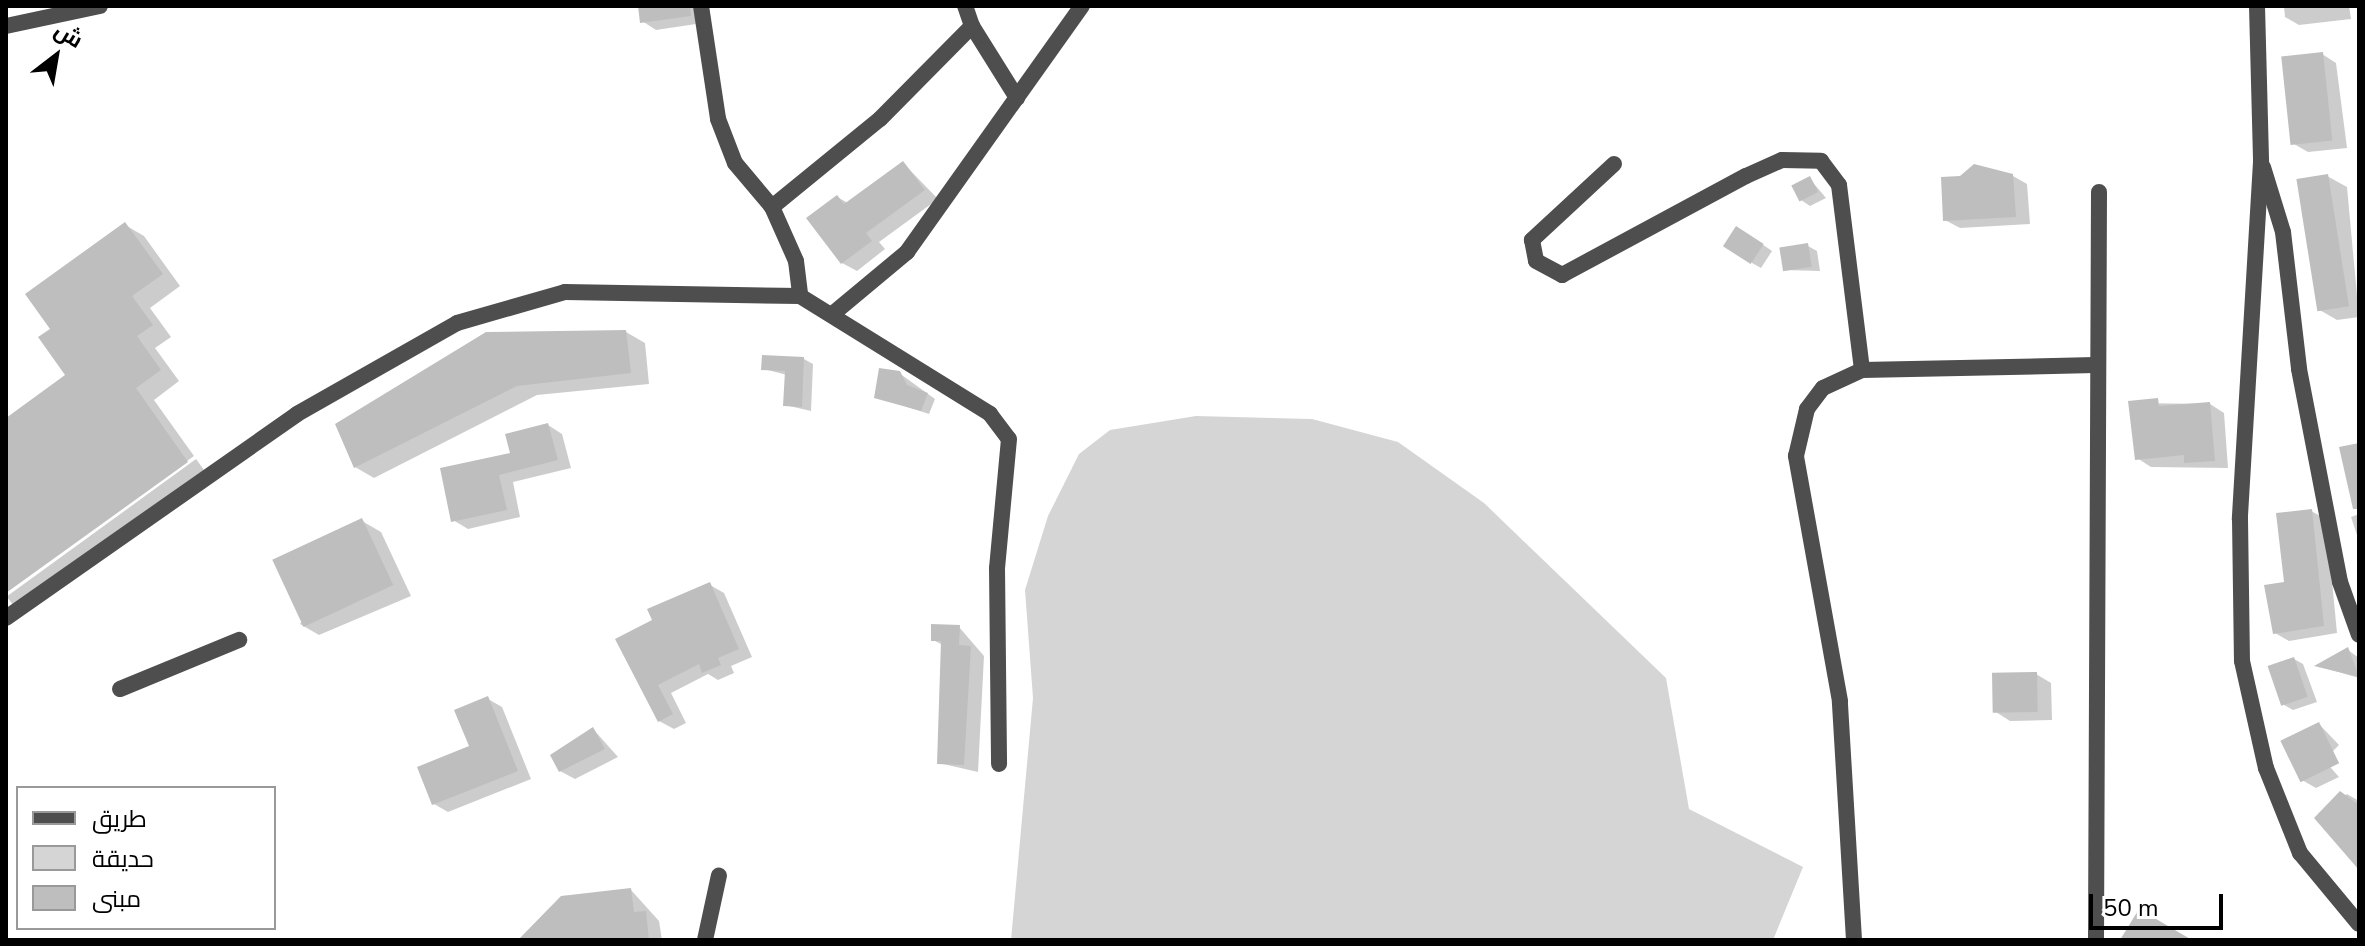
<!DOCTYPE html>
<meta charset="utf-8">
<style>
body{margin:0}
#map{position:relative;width:2365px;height:946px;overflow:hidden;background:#fff;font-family:"Nunito Sans",Cairo,sans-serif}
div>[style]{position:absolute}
.green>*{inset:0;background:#d5d5d5}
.shadow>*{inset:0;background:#0003;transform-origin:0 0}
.building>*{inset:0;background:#bebebe;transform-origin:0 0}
.street>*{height:16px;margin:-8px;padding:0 8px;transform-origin:8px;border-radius:8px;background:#4e4e4e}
span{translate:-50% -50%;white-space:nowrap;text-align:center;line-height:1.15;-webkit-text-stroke:6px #fff;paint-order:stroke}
.frame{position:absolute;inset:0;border:8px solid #000;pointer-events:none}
.legend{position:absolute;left:16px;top:786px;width:260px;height:144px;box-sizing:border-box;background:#fff;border:2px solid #999;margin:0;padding:10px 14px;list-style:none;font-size:24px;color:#000}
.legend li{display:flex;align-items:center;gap:16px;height:40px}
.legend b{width:40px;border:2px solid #999}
.north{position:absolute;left:16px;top:16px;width:80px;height:80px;-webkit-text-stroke:6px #fff;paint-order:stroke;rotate:31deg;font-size:22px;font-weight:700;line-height:32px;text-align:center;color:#000}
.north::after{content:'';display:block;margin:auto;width:28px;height:36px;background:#000;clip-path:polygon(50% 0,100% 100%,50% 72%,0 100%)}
.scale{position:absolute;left:2089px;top:894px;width:134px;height:36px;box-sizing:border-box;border:4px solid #000;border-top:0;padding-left:10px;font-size:24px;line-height:28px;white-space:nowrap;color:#000;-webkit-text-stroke:6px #fff;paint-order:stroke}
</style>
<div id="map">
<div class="green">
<div style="clip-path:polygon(1196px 416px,1312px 419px,1398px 442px,1484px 503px,1666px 678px,1689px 809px,1803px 867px,1773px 940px,1011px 940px,1033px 698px,1025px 590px,1048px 516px,1079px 454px,1110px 430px)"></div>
</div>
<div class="shadow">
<div style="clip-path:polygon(640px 6px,694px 6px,696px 24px,656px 30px,642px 21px)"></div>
<div style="clip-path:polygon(2284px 6px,2349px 6px,2351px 19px,2299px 25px,2285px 17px)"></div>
<div style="clip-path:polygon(2322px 54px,2336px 63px,2347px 148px,2308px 152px,2294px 144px)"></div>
<div style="clip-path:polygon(903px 163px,938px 199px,879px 242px,885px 249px,857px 271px,842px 263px,837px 197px,848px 203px)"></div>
<div style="clip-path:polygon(2013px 176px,2027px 184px,2030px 224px,1960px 228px,1945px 220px)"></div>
<div style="clip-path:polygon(2327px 176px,2347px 187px,2359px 317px,2337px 320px,2318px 309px)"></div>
<div style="clip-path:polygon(1810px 179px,1826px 198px,1810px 206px,1801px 200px)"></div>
<div style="clip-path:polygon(125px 225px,144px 236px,180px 286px,150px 308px,171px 337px,155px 348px,179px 381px,154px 400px,194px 456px,6px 591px,6px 420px,68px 376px,53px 329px)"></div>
<div style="clip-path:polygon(1746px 233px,1772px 251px,1761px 268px,1752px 263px)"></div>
<div style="clip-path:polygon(1808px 246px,1817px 251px,1820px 271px,1784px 270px)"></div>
<div style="clip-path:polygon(626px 332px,645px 343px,649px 384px,537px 395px,374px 478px,355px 467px,338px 425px)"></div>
<div style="clip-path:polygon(804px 359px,813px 364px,811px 411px,785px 405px,787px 375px,764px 369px)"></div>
<div style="clip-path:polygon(899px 373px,935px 399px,929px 414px,877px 397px)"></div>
<div style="clip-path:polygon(2131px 403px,2210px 404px,2224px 413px,2228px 468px,2151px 467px,2137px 458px)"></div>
<div style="clip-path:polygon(548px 425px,562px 434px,571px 468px,513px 482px,520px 517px,468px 529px,453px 520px)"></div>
<div style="left:196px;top:459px;width:17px;height:234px;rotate:54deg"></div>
<div style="clip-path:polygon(2311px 511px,2326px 519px,2337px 633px,2289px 641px,2275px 633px)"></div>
<div style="clip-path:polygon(2359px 514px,2359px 541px,2351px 517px)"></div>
<div style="clip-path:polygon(362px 521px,381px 532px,411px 596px,319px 635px,300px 624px)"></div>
<div style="clip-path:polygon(710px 585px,724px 593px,752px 657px,731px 666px,734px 673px,718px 680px,708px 674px,671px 693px,686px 723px,674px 729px,659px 721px,654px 621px)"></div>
<div style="clip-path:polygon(959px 627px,984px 656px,978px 772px,939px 763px,943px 645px,933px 640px)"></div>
<div style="clip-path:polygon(2348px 650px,2359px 658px,2359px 678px,2318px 666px)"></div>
<div style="clip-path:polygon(2294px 659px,2303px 664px,2317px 702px,2293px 710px,2284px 705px)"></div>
<div style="clip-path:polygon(2036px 674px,2051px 683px,2052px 720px,2010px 721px,1996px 712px)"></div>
<div style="clip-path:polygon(488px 699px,502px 707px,531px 779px,448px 812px,434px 804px,471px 748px)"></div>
<div style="clip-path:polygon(2319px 724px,2339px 745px,2324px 760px,2339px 777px,2316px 788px,2302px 780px)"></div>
<div style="clip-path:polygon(594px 730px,618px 757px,575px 779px,560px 771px)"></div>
<div style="clip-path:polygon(2347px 794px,2359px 801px,2359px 860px,2318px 814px)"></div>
<div style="clip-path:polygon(631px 890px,659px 921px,662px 940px,521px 940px)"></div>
</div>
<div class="building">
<div style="clip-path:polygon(638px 6px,690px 6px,691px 16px,640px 23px)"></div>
<div style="left:2323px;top:52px;width:89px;height:42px;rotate:84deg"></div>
<div style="clip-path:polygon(903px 161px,925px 190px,866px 233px,872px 241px,841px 264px,806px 218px,837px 195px,844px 204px)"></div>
<div style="clip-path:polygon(1974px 164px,2013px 174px,2016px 217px,1943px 221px,1941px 177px,1960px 176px)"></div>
<div style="left:2328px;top:174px;width:134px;height:32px;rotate:81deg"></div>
<div style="left:1810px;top:176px;width:18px;height:21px;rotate:63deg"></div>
<div style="clip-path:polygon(125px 222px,163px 274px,132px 296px,153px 325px,137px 336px,161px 370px,136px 388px,188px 462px,6px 593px,6px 418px,65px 375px,38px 337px,50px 329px,25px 294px)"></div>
<div style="left:1736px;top:226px;width:33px;height:24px;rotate:33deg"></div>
<div style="left:1808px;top:243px;width:24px;height:29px;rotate:81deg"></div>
<div style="clip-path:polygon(626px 330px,631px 373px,517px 386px,354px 468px,335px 424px,486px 332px)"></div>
<div style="clip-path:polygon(762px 355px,804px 357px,802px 407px,783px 406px,785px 371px,761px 370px)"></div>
<div style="clip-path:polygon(879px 368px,900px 371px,907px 385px,928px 393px,921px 411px,874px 398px)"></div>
<div style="clip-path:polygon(2158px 398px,2159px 406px,2210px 402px,2215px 461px,2184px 463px,2184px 455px,2135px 460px,2128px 401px)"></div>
<div style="clip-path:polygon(548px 423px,558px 460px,499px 475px,507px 510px,451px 522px,440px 468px,510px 453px,505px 434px)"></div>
<div style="clip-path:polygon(2359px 443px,2359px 509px,2353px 509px,2339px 447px)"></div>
<div style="clip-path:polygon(2312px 509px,2324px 626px,2273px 634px,2264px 585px,2284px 582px,2276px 513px)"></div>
<div style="left:362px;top:518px;width:74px;height:99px;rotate:65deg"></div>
<div style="clip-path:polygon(710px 582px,739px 649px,718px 658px,721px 665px,702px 673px,699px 664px,658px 685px,673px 714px,658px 722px,615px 639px,652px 620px,647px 609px)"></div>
<div style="clip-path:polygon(931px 624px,960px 625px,959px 645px,971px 646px,964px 765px,937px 764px,941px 641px,931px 641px)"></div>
<div style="clip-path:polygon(2348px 647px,2359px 677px,2314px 666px)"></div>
<div style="left:2294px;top:657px;width:42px;height:28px;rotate:71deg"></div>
<div style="left:2037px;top:672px;width:40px;height:45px;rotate:89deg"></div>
<div style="clip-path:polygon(488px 696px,518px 771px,432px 805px,417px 767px,469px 746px,454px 710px)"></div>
<div style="left:2319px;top:722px;width:46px;height:43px;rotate:64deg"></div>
<div style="clip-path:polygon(593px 727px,605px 749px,559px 772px,550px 755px)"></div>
<div style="clip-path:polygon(2340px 791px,2359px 805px,2359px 870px,2314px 818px)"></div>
<div style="clip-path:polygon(631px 888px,634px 912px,646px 911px,649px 940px,518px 940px,561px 896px)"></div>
<div style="clip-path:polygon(2139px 909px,2192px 940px,2120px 940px)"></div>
</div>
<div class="street">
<div style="left:701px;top:6px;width:114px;rotate:81.4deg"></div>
<div style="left:718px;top:119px;width:47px;rotate:68.9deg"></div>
<div style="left:735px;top:163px;width:57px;rotate:49.9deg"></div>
<div style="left:772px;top:207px;width:59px;rotate:66deg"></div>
<div style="left:796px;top:261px;width:35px;rotate:83deg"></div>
<div style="left:2257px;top:6px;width:156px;rotate:88.5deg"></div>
<div style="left:2261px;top:162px;width:358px;rotate:93.4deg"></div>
<div style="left:2240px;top:519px;width:142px;rotate:89.2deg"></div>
<div style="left:2242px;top:661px;width:110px;rotate:77.4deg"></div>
<div style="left:2266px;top:768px;width:92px;rotate:68.2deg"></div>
<div style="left:2300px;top:853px;width:92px;rotate:50.3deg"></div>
<div style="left:6px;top:26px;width:96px;rotate:-12deg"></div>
<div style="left:972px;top:26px;width:85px;rotate:58deg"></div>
<div style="left:1614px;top:164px;width:112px;rotate:137.2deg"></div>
<div style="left:1532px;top:240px;width:21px;rotate:79deg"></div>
<div style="left:1536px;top:261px;width:30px;rotate:28deg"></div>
<div style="left:1562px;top:275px;width:209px;rotate:-28.3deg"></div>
<div style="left:1746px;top:176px;width:39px;rotate:-24deg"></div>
<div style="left:1782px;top:160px;width:39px;rotate:1deg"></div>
<div style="left:1821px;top:161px;width:30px;rotate:53deg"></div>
<div style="left:1839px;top:185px;width:186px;rotate:82.9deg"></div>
<div style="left:2263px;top:167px;width:68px;rotate:72.9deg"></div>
<div style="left:2283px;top:232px;width:138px;rotate:83.3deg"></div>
<div style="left:2299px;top:369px;width:217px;rotate:79.1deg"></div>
<div style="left:2340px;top:582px;width:56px;rotate:70.3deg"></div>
<div style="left:772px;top:207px;width:139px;rotate:-39.2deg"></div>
<div style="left:880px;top:119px;width:131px;rotate:-45.3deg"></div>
<div style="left:972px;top:26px;width:21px;rotate:-109deg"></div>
<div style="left:835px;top:312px;width:94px;rotate:-39.8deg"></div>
<div style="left:907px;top:252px;width:302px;rotate:-54.6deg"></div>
<div style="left:6px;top:618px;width:355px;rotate:-35deg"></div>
<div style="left:297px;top:414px;width:184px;rotate:-29.6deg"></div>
<div style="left:457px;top:323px;width:112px;rotate:-16deg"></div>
<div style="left:565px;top:292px;width:235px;rotate:1deg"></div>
<div style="left:800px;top:296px;width:224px;rotate:31.8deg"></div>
<div style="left:990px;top:414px;width:31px;rotate:53deg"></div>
<div style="left:1009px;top:439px;width:130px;rotate:95.3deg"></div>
<div style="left:997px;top:568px;width:196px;rotate:89.4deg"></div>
<div style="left:120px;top:689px;width:129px;rotate:-22.4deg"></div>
<div style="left:705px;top:940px;width:66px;rotate:-77.8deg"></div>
<div style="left:1854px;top:940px;width:239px;rotate:-93.4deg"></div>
<div style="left:1840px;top:701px;width:249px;rotate:-100.2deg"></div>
<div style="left:1796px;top:456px;width:48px;rotate:-76.8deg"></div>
<div style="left:1807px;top:409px;width:26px;rotate:-53deg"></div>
<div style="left:1823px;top:388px;width:43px;rotate:-24.8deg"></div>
<div style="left:1862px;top:370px;width:233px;rotate:-1.2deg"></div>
<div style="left:2096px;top:940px;width:748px;rotate:-89.77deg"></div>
</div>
<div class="frame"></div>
<ul class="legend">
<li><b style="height:10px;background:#4e4e4e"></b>طريق</li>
<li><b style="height:22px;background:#d5d5d5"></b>حديقة</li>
<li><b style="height:22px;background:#bebebe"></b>مبنى</li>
</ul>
<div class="north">ش</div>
<div class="scale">50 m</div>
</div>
